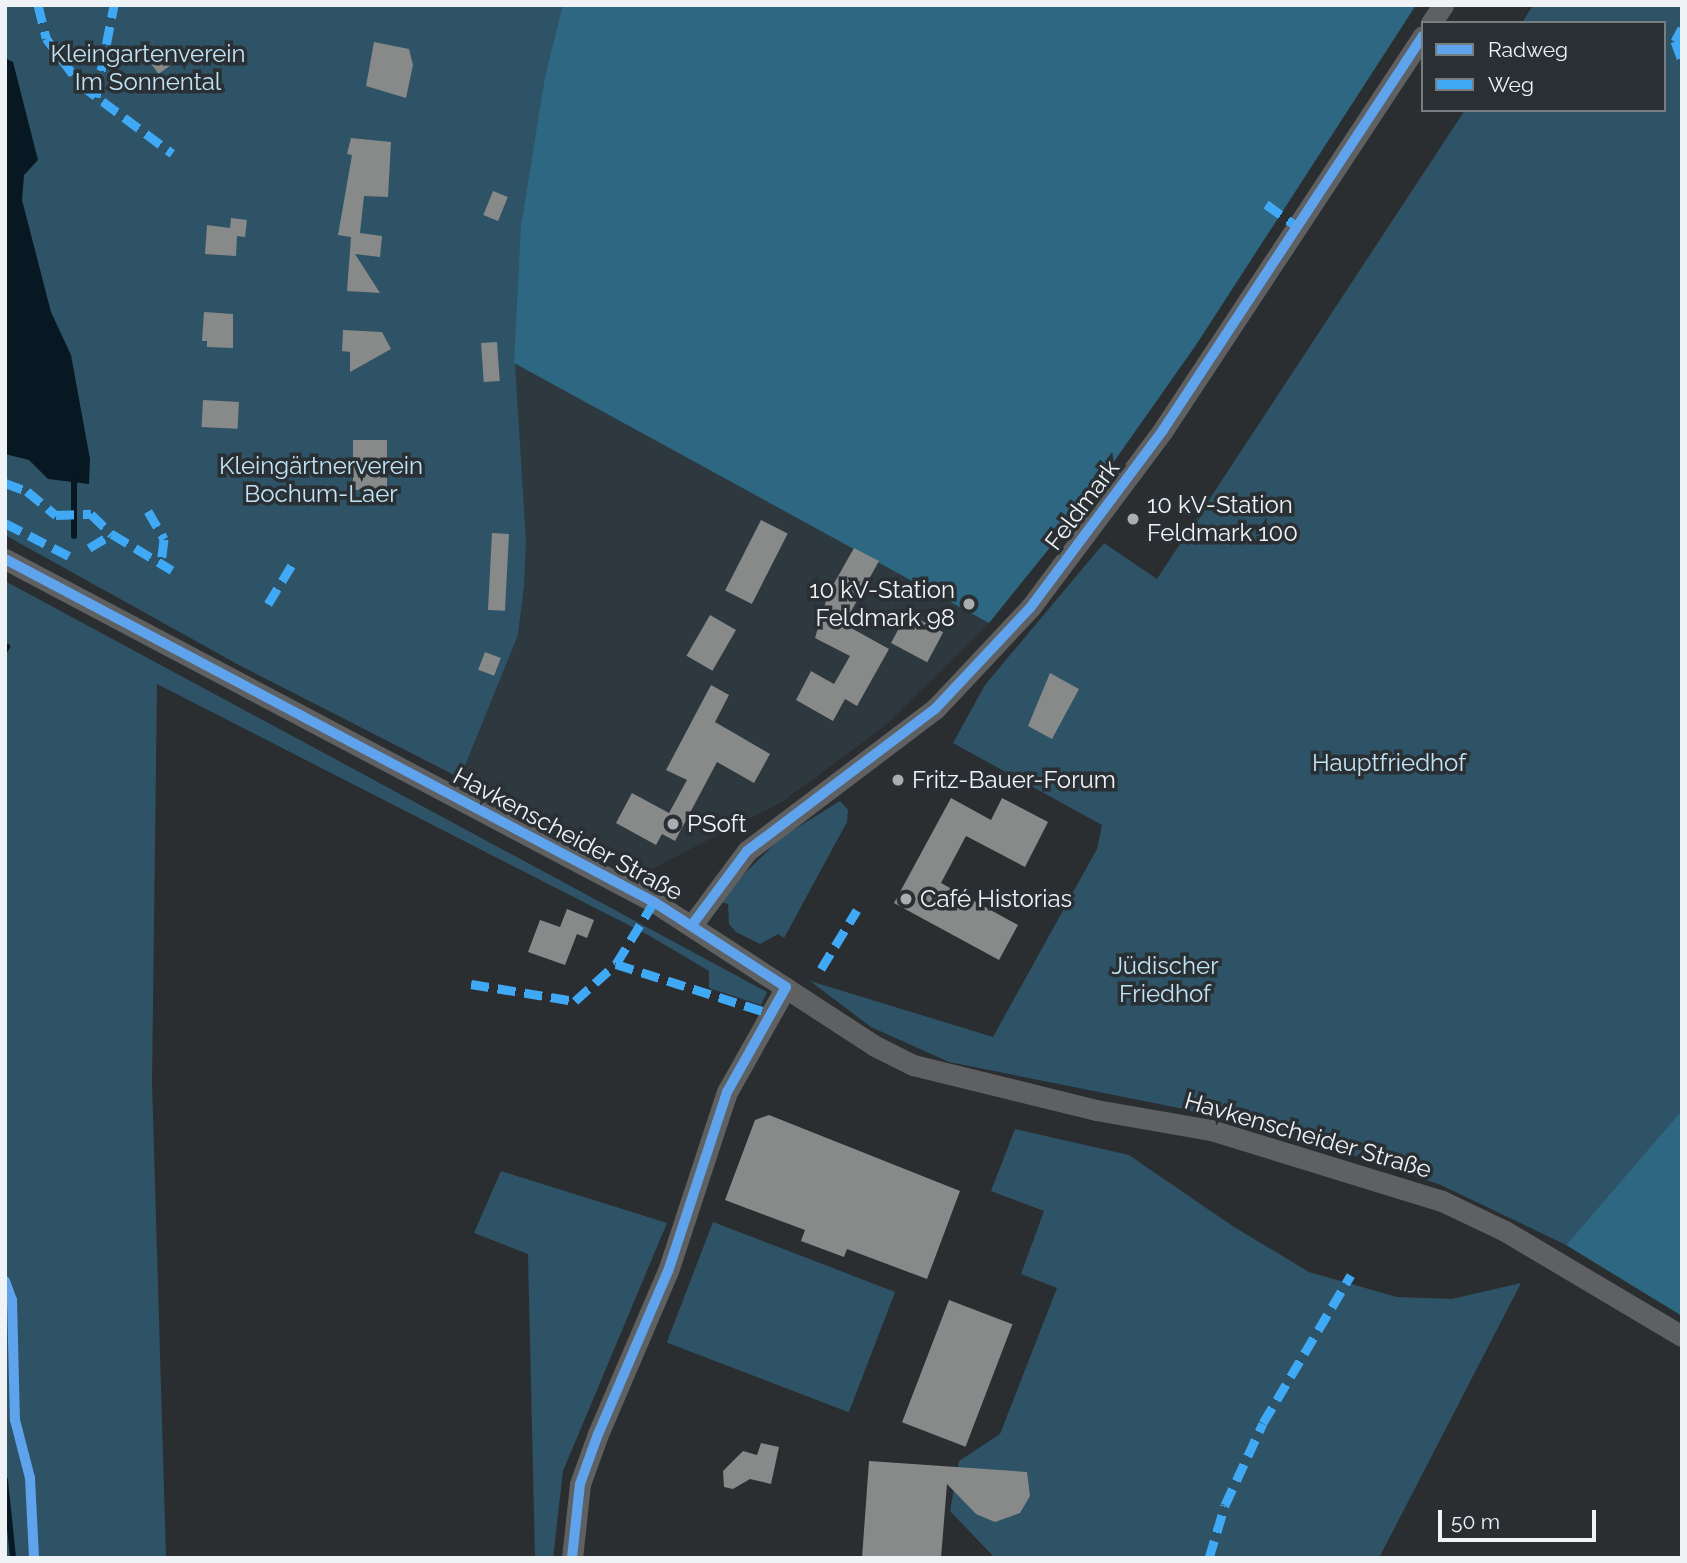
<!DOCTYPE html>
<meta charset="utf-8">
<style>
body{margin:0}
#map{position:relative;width:1687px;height:1563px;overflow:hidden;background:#2b2e31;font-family:Raleway,sans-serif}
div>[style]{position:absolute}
.built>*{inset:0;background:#2d383f}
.green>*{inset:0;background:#2e5366;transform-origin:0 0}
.forest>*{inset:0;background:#2e6782}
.water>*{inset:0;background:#071822}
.stream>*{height:6px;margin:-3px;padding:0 3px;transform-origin:3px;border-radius:3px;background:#071822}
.building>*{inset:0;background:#888989;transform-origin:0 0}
.minor>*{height:21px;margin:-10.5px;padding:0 10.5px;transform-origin:10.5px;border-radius:10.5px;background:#5f6061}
.quiet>*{height:9px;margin-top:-4.5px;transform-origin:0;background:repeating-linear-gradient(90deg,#3fa9f5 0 18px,transparent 0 27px)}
.cycleway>*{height:10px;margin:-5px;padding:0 5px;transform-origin:5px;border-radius:5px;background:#60a3ed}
.dots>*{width:19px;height:19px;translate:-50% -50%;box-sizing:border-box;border:4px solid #292f33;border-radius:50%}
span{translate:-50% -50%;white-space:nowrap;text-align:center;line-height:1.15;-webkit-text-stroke:7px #292f33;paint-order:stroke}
.park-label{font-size:24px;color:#c1e3f6}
.street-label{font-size:24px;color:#eff3f6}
.poi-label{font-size:24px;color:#eff3f6}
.left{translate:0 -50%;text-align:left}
.right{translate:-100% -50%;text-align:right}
.frame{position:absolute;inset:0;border:7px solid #eff3f6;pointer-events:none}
.legend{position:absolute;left:1421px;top:21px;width:245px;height:91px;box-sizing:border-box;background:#292f33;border:2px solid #787d81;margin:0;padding:9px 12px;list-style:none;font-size:21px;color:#eff3f6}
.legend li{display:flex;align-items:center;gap:14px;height:35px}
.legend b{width:35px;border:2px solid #787d81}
.scale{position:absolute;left:1438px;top:1510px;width:158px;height:32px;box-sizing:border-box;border:4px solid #eff3f6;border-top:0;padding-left:9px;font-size:21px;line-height:24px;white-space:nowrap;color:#eff3f6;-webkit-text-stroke:5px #292f33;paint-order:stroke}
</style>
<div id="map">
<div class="built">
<div style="clip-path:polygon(514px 363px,784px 509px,1077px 514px,989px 623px,885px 726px,782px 802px,642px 874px,460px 778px,518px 635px,524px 587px,526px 541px)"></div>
</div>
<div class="green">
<div style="clip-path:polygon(5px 5px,1415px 5px,784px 509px,515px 363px,526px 541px,524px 587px,518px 635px,460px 778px,239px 665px,5px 535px)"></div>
<div style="clip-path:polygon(1533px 5px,1682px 5px,1682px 1110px,1566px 1245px,1441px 1185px,1355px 1156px,1179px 1108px,949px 1062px,871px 1027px,810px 981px,993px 1037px,1097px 849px,1102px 825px,953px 743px,985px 685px,1104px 543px,1157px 579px,1465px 110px,1664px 110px,1664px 23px,1522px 23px)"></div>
<div style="clip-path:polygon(5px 581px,767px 992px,761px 1005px,709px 988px,709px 971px,650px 936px,157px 684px,152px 1082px,166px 1558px,5px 1558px)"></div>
<div style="clip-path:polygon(840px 801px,848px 810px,847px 822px,784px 938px,778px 934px,760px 944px,736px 932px,729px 924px,728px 904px,721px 902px,735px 883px,782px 837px)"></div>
<div style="clip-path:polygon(1015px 1129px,1129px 1155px,1234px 1227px,1309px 1272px,1397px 1297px,1452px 1299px,1521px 1283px,1379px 1558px,995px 1558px,950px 1511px,959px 1461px,1000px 1434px,1057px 1288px,1021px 1274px,1044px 1211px,991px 1191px)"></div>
<div style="clip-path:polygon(501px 1171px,667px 1223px,563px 1471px,553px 1558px,535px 1558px,528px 1254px,474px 1233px)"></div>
<div style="left:713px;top:1222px;width:195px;height:129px;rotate:21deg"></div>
</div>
<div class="forest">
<div style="clip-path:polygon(563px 5px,1416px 5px,1196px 345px,1077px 514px,989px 623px,514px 363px,521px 227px,545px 77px)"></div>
<div style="clip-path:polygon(1682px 1110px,1682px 1316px,1566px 1245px)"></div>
</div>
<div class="water">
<div style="clip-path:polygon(5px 58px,13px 62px,38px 160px,24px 175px,22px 200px,51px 312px,71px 355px,90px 459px,89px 484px,48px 479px,29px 460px,5px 454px)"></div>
</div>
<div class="stream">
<div style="left:74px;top:536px;width:58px;rotate:-90deg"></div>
<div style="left:5px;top:650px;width:4px;rotate:-56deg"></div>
<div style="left:5px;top:1480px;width:78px;rotate:84.1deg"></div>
</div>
<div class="building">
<div style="clip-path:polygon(374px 42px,409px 49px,413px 65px,406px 98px,366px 86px)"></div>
<div style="left:164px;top:49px;width:17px;height:19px;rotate:54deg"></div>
<div style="clip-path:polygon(351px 138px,391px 142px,388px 197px,364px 196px,360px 233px,382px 236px,380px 257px,355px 254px,380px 293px,347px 291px,351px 237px,338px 235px,352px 155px,347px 154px)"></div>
<div style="left:493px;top:191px;width:16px;height:26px;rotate:22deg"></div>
<div style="clip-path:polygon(231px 218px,247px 220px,245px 237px,237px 236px,236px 256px,205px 254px,207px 225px,230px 228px)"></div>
<div style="clip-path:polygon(204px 312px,233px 314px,233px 348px,207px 347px,207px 341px,202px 341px)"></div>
<div style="clip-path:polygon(343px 330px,382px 332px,391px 349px,350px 372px,350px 352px,342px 351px)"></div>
<div style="left:497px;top:342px;width:39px;height:16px;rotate:86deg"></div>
<div style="left:203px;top:400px;width:36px;height:27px;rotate:3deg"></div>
<div style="left:353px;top:440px;width:34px;height:50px"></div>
<div style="left:761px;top:520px;width:30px;height:79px;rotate:27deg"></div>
<div style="left:492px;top:533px;width:17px;height:77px;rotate:3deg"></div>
<div style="clip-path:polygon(854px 548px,879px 561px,844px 624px,889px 649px,857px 706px,845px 699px,833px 721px,796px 700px,811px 671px,834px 684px,850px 656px,815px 638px,828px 594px)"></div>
<div style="left:907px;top:613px;width:41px;height:34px;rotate:28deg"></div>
<div style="left:710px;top:615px;width:30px;height:47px;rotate:30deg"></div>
<div style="left:485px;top:652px;width:17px;height:19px;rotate:21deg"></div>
<div style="clip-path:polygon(1050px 673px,1079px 689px,1052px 739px,1028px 726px)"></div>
<div style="clip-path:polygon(711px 685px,729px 695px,715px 722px,770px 754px,754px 783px,717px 762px,675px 841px,662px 834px,656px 845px,616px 823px,632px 793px,669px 813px,687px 780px,666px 770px)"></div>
<div style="clip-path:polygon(951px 798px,991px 820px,1002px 798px,1048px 822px,1025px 867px,966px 836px,941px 883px,1018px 925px,999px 960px,894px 903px)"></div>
<div style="clip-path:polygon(567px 909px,594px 920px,587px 938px,577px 934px,565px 965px,528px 952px,540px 920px,560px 927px)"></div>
<div style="clip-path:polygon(769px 1115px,960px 1191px,927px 1279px,847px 1249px,844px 1257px,801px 1241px,805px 1230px,725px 1200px,755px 1120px)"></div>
<div style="left:949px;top:1300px;width:68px;height:131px;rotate:21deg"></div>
<div style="clip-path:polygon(761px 1443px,779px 1447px,771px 1484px,750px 1479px,733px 1489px,724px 1487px,723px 1471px,743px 1451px,757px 1455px)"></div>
<div style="clip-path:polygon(869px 1461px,1027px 1472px,1030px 1496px,1020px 1513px,995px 1522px,976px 1514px,947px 1484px,941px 1558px,862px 1558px)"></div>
</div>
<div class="minor">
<div style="left:1431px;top:23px;width:22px;rotate:-56deg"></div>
<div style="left:5px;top:559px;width:734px;rotate:27.86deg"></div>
<div style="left:654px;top:902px;width:262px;rotate:33.1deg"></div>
<div style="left:873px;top:1045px;width:45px;rotate:26.6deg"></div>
<div style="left:913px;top:1065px;width:188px;rotate:13.8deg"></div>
<div style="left:1096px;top:1110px;width:117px;rotate:9.9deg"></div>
<div style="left:1211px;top:1130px;width:242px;rotate:17.1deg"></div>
<div style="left:1442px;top:1201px;width:70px;rotate:25.5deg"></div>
<div style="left:1505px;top:1231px;width:206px;rotate:30.7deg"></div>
<div style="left:692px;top:925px;width:92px;rotate:-53.4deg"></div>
<div style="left:747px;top:851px;width:236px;rotate:-37.1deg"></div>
<div style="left:935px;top:709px;width:139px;rotate:-46.8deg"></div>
<div style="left:1030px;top:608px;width:222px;rotate:-53.2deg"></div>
<div style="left:1163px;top:430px;width:472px;rotate:-56.6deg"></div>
<div style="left:572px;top:1558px;width:74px;rotate:-83.8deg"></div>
<div style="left:580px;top:1484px;width:53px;rotate:-70.2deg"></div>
<div style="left:598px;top:1434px;width:177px;rotate:-66.8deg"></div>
<div style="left:668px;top:1271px;width:188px;rotate:-71.8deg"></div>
<div style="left:727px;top:1092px;width:120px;rotate:-60.7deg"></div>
</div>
<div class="quiet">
<div style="left:38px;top:5px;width:34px;rotate:76deg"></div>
<div style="left:46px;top:38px;width:59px;rotate:53.3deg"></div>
<div style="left:81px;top:85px;width:114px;rotate:36.8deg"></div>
<div style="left:1682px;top:28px;width:15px;rotate:118deg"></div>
<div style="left:1675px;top:41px;width:20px;rotate:70deg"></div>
<div style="left:96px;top:97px;width:94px;rotate:-78.9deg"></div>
<div style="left:1266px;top:204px;width:39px;rotate:36deg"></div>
<div style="left:5px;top:483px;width:23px;rotate:20deg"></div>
<div style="left:27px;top:491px;width:38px;rotate:40deg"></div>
<div style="left:56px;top:515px;width:35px;rotate:-2deg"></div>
<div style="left:91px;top:514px;width:29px;rotate:44deg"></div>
<div style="left:148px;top:511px;width:32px;rotate:60deg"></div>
<div style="left:164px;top:539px;width:25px;rotate:97deg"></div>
<div style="left:5px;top:523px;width:72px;rotate:27.3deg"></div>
<div style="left:89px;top:548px;width:27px;rotate:-31deg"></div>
<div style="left:112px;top:534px;width:70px;rotate:31deg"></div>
<div style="left:268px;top:604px;width:48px;rotate:-58.6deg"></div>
<div style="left:654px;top:902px;width:73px;rotate:121.5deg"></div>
<div style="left:616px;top:964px;width:164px;rotate:17.8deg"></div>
<div style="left:821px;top:969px;width:69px;rotate:-58.6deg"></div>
<div style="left:471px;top:984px;width:105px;rotate:9.3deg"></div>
<div style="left:575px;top:1001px;width:55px;rotate:-42.1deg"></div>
<div style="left:1209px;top:1558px;width:55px;rotate:-73.2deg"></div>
<div style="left:1225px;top:1505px;width:90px;rotate:-65.1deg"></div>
<div style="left:1263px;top:1423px;width:172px;rotate:-59.3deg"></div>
</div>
<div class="cycleway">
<div style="left:5px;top:559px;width:734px;rotate:27.86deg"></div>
<div style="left:654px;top:902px;width:157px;rotate:32.8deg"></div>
<div style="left:786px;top:987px;width:120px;rotate:119.3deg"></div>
<div style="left:727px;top:1092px;width:188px;rotate:108.2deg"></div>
<div style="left:668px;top:1271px;width:177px;rotate:113.2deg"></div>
<div style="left:598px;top:1434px;width:53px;rotate:109.8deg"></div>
<div style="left:580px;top:1484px;width:74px;rotate:96.2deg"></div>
<div style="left:692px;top:925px;width:92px;rotate:-53.4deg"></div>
<div style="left:747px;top:851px;width:236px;rotate:-37.1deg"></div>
<div style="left:935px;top:709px;width:139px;rotate:-46.8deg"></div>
<div style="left:1030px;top:608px;width:222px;rotate:-53.2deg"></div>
<div style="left:1163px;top:430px;width:472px;rotate:-56.6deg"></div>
<div style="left:5px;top:1281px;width:20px;rotate:70deg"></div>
<div style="left:12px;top:1300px;width:120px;rotate:88.6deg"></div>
<div style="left:15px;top:1420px;width:60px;rotate:75.5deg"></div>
<div style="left:30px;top:1478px;width:80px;rotate:87.1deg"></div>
</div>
<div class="dots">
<div style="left:1133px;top:519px;background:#aaaeb1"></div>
<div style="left:969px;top:604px;background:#aaaeb1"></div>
<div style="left:898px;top:780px;background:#aaaeb1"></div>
<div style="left:673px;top:824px;background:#aaaeb1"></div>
<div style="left:906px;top:899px;background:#aaaeb1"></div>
</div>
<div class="park-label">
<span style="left:148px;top:68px">Kleingartenverein<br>Im Sonnental</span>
<span style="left:321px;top:480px">Kleingärtnerverein<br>Bochum-Laer</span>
<span style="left:1389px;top:763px">Hauptfriedhof</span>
<span style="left:1165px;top:980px">Jüdischer<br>Friedhof</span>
</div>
<div class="street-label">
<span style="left:1082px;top:505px;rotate:-53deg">Feldmark</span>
<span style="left:568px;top:834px;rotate:28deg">Havkenscheider Straße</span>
<span style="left:1308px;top:1135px;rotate:16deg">Havkenscheider Straße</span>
</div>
<div class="poi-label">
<span class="left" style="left:1147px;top:519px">10 kV-Station<br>Feldmark 100</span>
<span class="right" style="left:955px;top:604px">10 kV-Station<br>Feldmark 98</span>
<span class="left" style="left:912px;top:780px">Fritz-Bauer-Forum</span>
<span class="left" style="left:687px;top:824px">PSoft</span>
<span class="left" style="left:920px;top:899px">Café Historias</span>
</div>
<div class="frame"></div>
<ul class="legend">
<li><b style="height:9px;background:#60a3ed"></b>Radweg</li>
<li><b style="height:9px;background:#3fa9f5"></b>Weg</li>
</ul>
<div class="scale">50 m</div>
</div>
